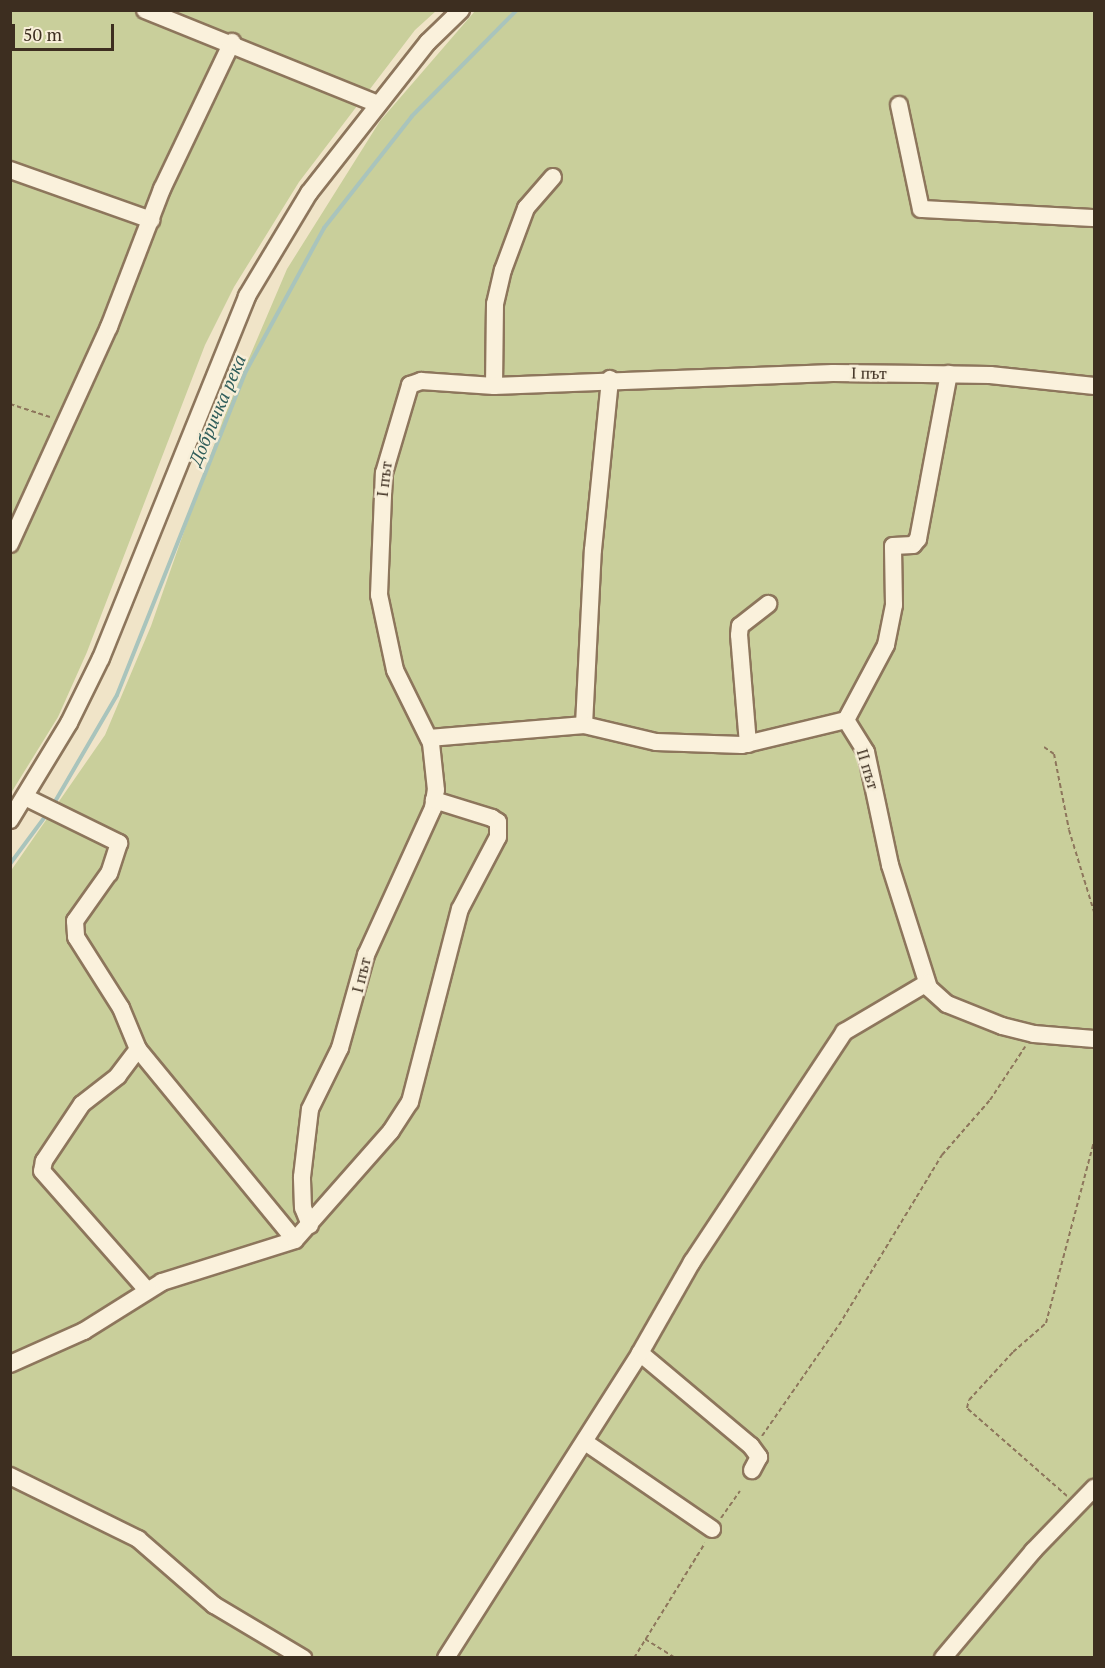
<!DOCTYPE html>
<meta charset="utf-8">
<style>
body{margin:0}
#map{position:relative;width:1105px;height:1668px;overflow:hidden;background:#f0e4c8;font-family:"PT Serif",serif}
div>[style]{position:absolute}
.green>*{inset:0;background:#c9cf9b}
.stream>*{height:4px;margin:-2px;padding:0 2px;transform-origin:2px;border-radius:2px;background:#a9c4bc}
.path>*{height:2px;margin-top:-1px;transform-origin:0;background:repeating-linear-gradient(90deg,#8d765c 0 4.5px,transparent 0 7.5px)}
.roads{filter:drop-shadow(2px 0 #8d765c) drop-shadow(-2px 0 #8d765c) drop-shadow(0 2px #8d765c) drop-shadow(0 -2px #8d765c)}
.minor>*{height:16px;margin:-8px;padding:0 8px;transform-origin:8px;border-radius:8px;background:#faf1dc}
span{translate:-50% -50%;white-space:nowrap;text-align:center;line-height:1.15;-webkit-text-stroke:5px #f7eed8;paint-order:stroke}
.street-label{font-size:16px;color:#3d2e20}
.water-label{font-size:18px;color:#2f5d5a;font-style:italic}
.frame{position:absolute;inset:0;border:12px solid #3d2e20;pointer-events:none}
.scale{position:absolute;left:12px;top:24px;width:102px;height:27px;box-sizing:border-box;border:3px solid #3d2e20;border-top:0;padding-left:8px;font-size:18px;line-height:21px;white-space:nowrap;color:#3d2e20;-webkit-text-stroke:4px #f7eed8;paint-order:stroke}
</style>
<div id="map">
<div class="green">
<div style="clip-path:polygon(11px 11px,436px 11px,415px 30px,299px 182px,234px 287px,205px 345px,87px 652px,58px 717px,11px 793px)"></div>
<div style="clip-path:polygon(475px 11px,1094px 11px,1094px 1657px,11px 1657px,10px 872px,105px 735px,151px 626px,224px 417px,287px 269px,380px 121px)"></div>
</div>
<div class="stream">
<div style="left:53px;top:805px;width:127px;rotate:-59.8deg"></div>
<div style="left:117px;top:695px;width:347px;rotate:-68.3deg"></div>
<div style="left:245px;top:373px;width:165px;rotate:-61.4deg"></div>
<div style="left:324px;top:228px;width:142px;rotate:-51.8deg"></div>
<div style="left:412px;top:116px;width:149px;rotate:-45.3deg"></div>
<div style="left:10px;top:864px;width:62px;rotate:-53.5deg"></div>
</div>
<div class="path">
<div style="left:10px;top:404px;width:42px;rotate:18deg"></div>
<div style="left:1044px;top:747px;width:12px;rotate:35deg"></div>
<div style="left:1054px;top:754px;width:77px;rotate:78.8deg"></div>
<div style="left:1069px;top:830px;width:86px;rotate:73deg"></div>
<div style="left:762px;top:1436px;width:135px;rotate:-55.3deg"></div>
<div style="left:839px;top:1325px;width:199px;rotate:-58.8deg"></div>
<div style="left:942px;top:1155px;width:73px;rotate:-48.9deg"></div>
<div style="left:990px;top:1100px;width:64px;rotate:-56.6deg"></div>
<div style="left:1067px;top:1496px;width:133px;rotate:-138.7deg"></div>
<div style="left:967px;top:1408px;width:8px;rotate:-76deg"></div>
<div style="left:969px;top:1400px;width:65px;rotate:-47.5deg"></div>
<div style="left:1013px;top:1352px;width:44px;rotate:-41.3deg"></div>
<div style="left:1046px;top:1323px;width:188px;rotate:-75.2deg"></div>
<div style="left:721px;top:1518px;width:33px;rotate:-55deg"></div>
<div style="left:645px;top:1639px;width:36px;rotate:32deg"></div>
<div style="left:634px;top:1658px;width:135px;rotate:-58.3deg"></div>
</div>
<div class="roads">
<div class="minor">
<div style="left:145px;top:10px;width:251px;rotate:22deg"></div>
<div style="left:899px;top:105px;width:106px;rotate:78.1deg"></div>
<div style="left:921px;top:209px;width:173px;rotate:3deg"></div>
<div style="left:10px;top:170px;width:150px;rotate:19.5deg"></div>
<div style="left:494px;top:386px;width:82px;rotate:-89.3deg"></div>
<div style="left:495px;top:304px;width:35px;rotate:-77deg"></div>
<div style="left:503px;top:270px;width:66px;rotate:-69.6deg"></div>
<div style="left:526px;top:208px;width:41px;rotate:-48.9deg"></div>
<div style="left:10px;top:544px;width:239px;rotate:-65.5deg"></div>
<div style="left:109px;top:327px;width:148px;rotate:-69deg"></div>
<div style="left:162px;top:189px;width:163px;rotate:-64.5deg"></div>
<div style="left:846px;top:720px;width:85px;rotate:-61.9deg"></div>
<div style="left:886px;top:645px;width:41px;rotate:-78.7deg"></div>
<div style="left:894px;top:605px;width:59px;rotate:-91deg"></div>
<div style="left:893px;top:546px;width:20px;rotate:-3deg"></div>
<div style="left:913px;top:545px;width:8px;rotate:-50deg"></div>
<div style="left:918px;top:539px;width:168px;rotate:-79.4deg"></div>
<div style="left:584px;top:725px;width:175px;rotate:-87.1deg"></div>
<div style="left:593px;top:550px;width:172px;rotate:-84.3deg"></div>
<div style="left:429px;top:738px;width:156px;rotate:-4.8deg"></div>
<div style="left:584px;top:725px;width:74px;rotate:13.3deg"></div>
<div style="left:656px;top:742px;width:86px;rotate:2deg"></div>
<div style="left:742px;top:745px;width:107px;rotate:-13.5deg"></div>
<div style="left:846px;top:720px;width:38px;rotate:58deg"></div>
<div style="left:866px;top:752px;width:116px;rotate:78deg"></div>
<div style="left:890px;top:865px;width:129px;rotate:72.4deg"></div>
<div style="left:929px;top:988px;width:24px;rotate:42deg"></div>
<div style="left:947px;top:1004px;width:59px;rotate:21.8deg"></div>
<div style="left:1002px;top:1026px;width:33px;rotate:14deg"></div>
<div style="left:1034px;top:1034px;width:60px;rotate:4.8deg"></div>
<div style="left:748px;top:744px;width:109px;rotate:-94.7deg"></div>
<div style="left:739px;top:635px;width:9px;rotate:-84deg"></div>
<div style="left:740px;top:626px;width:36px;rotate:-38deg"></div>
<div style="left:25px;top:797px;width:105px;rotate:26.1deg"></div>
<div style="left:119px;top:843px;width:32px;rotate:108deg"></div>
<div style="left:109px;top:873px;width:59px;rotate:125.3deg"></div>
<div style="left:75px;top:921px;width:16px;rotate:86deg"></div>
<div style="left:76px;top:937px;width:84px;rotate:57.6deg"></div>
<div style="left:121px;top:1008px;width:44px;rotate:67.5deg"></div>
<div style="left:138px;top:1049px;width:34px;rotate:127deg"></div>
<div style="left:118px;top:1076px;width:46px;rotate:142.1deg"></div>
<div style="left:82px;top:1104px;width:69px;rotate:123.7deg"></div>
<div style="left:44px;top:1161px;width:10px;rotate:101deg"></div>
<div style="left:42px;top:1171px;width:159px;rotate:48.6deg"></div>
<div style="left:10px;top:820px;width:114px;rotate:-58.7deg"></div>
<div style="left:69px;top:723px;width:72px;rotate:-63.8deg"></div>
<div style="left:101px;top:658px;width:390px;rotate:-68deg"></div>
<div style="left:247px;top:296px;width:120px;rotate:-59deg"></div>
<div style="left:309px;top:193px;width:192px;rotate:-51.8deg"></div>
<div style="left:428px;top:42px;width:46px;rotate:-44.1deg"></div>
<div style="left:138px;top:1049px;width:247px;rotate:50.6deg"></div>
<div style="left:310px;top:1225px;width:18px;rotate:-112deg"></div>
<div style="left:303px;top:1208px;width:31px;rotate:-92deg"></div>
<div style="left:302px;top:1177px;width:68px;rotate:-83.3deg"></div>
<div style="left:310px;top:1109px;width:68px;rotate:-63.8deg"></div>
<div style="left:340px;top:1048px;width:97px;rotate:-74.4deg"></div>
<div style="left:366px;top:955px;width:162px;rotate:-65.5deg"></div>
<div style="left:433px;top:808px;width:18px;rotate:-81deg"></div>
<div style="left:436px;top:790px;width:47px;rotate:-96.1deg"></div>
<div style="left:431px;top:743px;width:81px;rotate:-116.3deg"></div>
<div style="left:395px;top:670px;width:77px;rotate:-102deg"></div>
<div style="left:379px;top:595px;width:122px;rotate:-87.7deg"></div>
<div style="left:384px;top:473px;width:92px;rotate:-73.5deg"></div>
<div style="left:410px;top:385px;width:12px;rotate:-20deg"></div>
<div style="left:421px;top:381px;width:73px;rotate:3.9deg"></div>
<div style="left:494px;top:386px;width:339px;rotate:-2.2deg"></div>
<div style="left:833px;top:373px;width:157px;rotate:0.7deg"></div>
<div style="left:990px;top:375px;width:105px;rotate:6deg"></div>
<div style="left:640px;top:1353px;width:145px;rotate:40deg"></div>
<div style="left:751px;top:1446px;width:14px;rotate:54deg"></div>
<div style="left:759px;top:1457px;width:15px;rotate:118deg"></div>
<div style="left:10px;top:1364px;width:81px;rotate:-24deg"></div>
<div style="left:84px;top:1331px;width:92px;rotate:-32.1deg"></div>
<div style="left:162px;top:1282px;width:139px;rotate:-17.5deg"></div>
<div style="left:295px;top:1240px;width:145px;rotate:-48.6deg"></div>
<div style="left:391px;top:1131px;width:35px;rotate:-57deg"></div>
<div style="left:410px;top:1102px;width:199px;rotate:-75.5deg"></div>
<div style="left:460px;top:909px;width:81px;rotate:-62.2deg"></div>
<div style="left:498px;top:837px;width:15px;rotate:-90deg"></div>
<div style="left:498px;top:822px;width:7px;rotate:-146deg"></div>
<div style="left:492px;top:818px;width:61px;rotate:-162.8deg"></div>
<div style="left:585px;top:1442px;width:154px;rotate:34.4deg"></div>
<div style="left:10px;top:1476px;width:143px;rotate:26.2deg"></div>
<div style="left:138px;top:1539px;width:101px;rotate:41deg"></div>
<div style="left:214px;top:1605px;width:104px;rotate:30.8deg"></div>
<div style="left:446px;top:1658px;width:361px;rotate:-57.5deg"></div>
<div style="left:640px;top:1353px;width:105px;rotate:-60.3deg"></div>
<div style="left:692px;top:1262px;width:276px;rotate:-56.5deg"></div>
<div style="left:844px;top:1032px;width:96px;rotate:-30.6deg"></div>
<div style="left:943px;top:1658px;width:140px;rotate:-49.9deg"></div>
<div style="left:1033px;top:1551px;width:88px;rotate:-45.9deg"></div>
</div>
</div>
<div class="street-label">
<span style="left:869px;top:373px;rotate:1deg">І път</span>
<span style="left:384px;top:479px;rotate:-83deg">І път</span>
<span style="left:868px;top:769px;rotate:73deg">ІІ път</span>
<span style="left:361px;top:975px;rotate:-76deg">І път</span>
</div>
<div class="water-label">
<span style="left:217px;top:410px;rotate:-67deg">Добричка река</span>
</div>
<div class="frame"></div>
<div class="scale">50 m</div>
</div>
